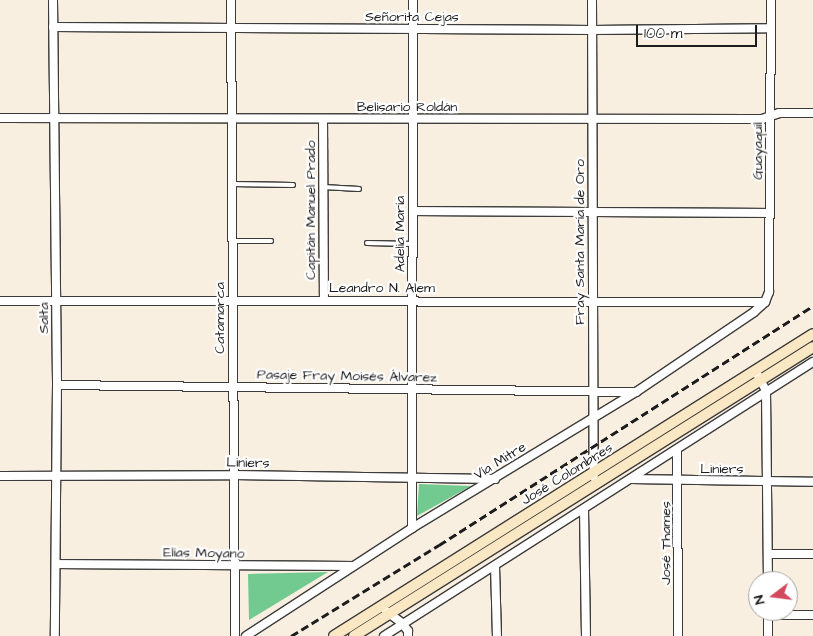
<!DOCTYPE html>
<meta charset="utf-8">
<style>
body{margin:0}
#map{position:relative;width:813px;height:636px;overflow:hidden;background:#f9efe1;font-family:"Architects Daughter",sans-serif}
div>[style]{position:absolute}
.green>*{inset:0;background:#73ca90}
.roads{filter:drop-shadow(1px 0 #3d3c3a) drop-shadow(-1px 0 #3d3c3a) drop-shadow(0 1px #3d3c3a) drop-shadow(0 -1px #3d3c3a)}
.lane>*{height:4px;margin:-2px;padding:0 2px;transform-origin:2px;border-radius:2px;background:#fff}
.street>*{height:8px;margin:-4px;padding:0 4px;transform-origin:4px;border-radius:4px;background:#fff}
.secondary>*{height:10px;margin:-5px;padding:0 5px;transform-origin:5px;border-radius:5px;background:#fae7c3}
.rail>*{height:2.5px;margin-top:-1.25px;transform-origin:0;background:repeating-linear-gradient(90deg,#1c1c1c 0 8px,transparent 0 12px)}
span{translate:-50% -50%;white-space:nowrap;text-align:center;line-height:1.15;-webkit-text-stroke:4.5px #fff;paint-order:stroke}
.street-label{font-size:14px;color:#1c1c1c}
.north{position:absolute;left:748px;top:571px;width:50px;height:50px;box-sizing:border-box;background:#fff;border:1px solid #a4a4a4;border-radius:50%;rotate:255deg;font-size:14px;font-weight:700;line-height:20px;text-align:center;color:#1c1c1c}
.north::after{content:'';display:block;margin:auto;width:18px;height:22px;background:#d1495b;clip-path:polygon(50% 0,100% 100%,50% 72%,0 100%)}
.scale{position:absolute;left:636px;top:25px;width:121px;height:22px;box-sizing:border-box;border:2px solid #1c1c1c;border-top:0;padding-left:6px;font-size:15px;line-height:18px;white-space:nowrap;color:#1c1c1c;-webkit-text-stroke:4px #fff;paint-order:stroke}
</style>
<div id="map">
<div class="green">
<div style="clip-path:polygon(419px 484px,471px 486px,417px 516px)"></div>
<div style="clip-path:polygon(328px 572px,249px 620px,248px 574px)"></div>
</div>
<div class="roads">
<div class="lane">
<div style="left:232px;top:184px;width:61px;rotate:0.9deg"></div>
<div style="left:323px;top:187px;width:36px;rotate:3deg"></div>
<div style="left:233px;top:241px;width:38px"></div>
<div style="left:367px;top:243px;width:46px;rotate:1.2deg"></div>
</div>
<div class="street">
<div style="left:53px;top:0;width:385px;rotate:89.4deg"></div>
<div style="left:57px;top:385px;width:251px;rotate:90.5deg"></div>
<div style="left:231px;top:0;width:636px;rotate:89.64deg"></div>
<div style="left:592px;top:0;width:477px;rotate:89.8deg"></div>
<div style="left:53px;top:27px;width:539px;rotate:0.32deg"></div>
<div style="left:592px;top:30px;width:179px;rotate:-0.6deg"></div>
<div style="left:0;top:118px;width:762px;rotate:0.08deg"></div>
<div style="left:762px;top:119px;width:18px;rotate:-19deg"></div>
<div style="left:779px;top:113px;width:34px"></div>
<div style="left:323px;top:119px;width:182px;rotate:89.7deg"></div>
<div style="left:413px;top:211px;width:357px;rotate:0.3deg"></div>
<div style="left:0;top:301px;width:765px;rotate:0.07deg"></div>
<div style="left:755px;top:370px;width:24px;rotate:62deg"></div>
<div style="left:766px;top:391px;width:190px;rotate:89.4deg"></div>
<div style="left:57px;top:385px;width:579px;rotate:0.69deg"></div>
<div style="left:677px;top:450px;width:186px;rotate:89.7deg"></div>
<div style="left:0;top:476px;width:234px;rotate:-0.2deg"></div>
<div style="left:234px;top:475px;width:261px;rotate:0.9deg"></div>
<div style="left:631px;top:479px;width:182px;rotate:0.9deg"></div>
<div style="left:584px;top:509px;width:127px;rotate:89.1deg"></div>
<div style="left:412px;top:528px;width:528px;rotate:-89.89deg"></div>
<div style="left:768px;top:554px;width:45px"></div>
<div style="left:56px;top:564px;width:295px;rotate:0.4deg"></div>
<div style="left:495px;top:566px;width:70px;rotate:88.4deg"></div>
<div style="left:386px;top:611px;width:20px;rotate:37deg"></div>
<div style="left:402px;top:623px;width:10px;rotate:53deg"></div>
<div style="left:408px;top:631px;width:5px;rotate:90deg"></div>
<div style="left:768px;top:611px;width:25px;rotate:90deg"></div>
<div style="left:768px;top:615px;width:45px"></div>
<div style="left:246px;top:636px;width:198px;rotate:-33deg"></div>
<div style="left:412px;top:528px;width:262px;rotate:-31.3deg"></div>
<div style="left:636px;top:392px;width:143px;rotate:-34.1deg"></div>
<div style="left:754px;top:312px;width:15px;rotate:-42deg"></div>
<div style="left:765px;top:302px;width:11px;rotate:-68deg"></div>
<div style="left:769px;top:292px;width:292px;rotate:-89.6deg"></div>
<div style="left:384px;top:636px;width:509px;rotate:-32.57deg"></div>
</div>
<div class="secondary">
<div style="left:334px;top:636px;width:566px;rotate:-32.23deg"></div>
<div style="left:354px;top:636px;width:542px;rotate:-32.2deg"></div>
</div>
</div>
<div class="rail">
<div style="left:291px;top:636px;width:174px;rotate:-31.6deg"></div>
<div style="left:439px;top:545px;width:444px;rotate:-32.6deg"></div>
</div>
<div class="street-label">
<span style="left:412px;top:17px">Señorita Cejas</span>
<span style="left:407px;top:107px">Belisario Roldán</span>
<span style="left:758px;top:151px;rotate:-90deg">Guayaquil</span>
<span style="left:311px;top:210px;rotate:-90deg">Capitán Manuel Prado</span>
<span style="left:400px;top:234px;rotate:-90deg">Adelia María</span>
<span style="left:580px;top:242px;rotate:-90deg">Fray Santa María de Oro</span>
<span style="left:382px;top:288px">Leandro N. Alem</span>
<span style="left:44px;top:318px;rotate:-90deg">Salta</span>
<span style="left:220px;top:318px;rotate:-90deg">Catamarca</span>
<span style="left:347px;top:376px;rotate:1deg">Pasaje Fray Moisés Álvarez</span>
<span style="left:500px;top:461px;rotate:-32deg">Vía Mitre</span>
<span style="left:248px;top:463px;rotate:1deg">Liniers</span>
<span style="left:722px;top:469px">Liniers</span>
<span style="left:567px;top:474px;rotate:-32deg">José Colombres</span>
<span style="left:666px;top:543px;rotate:-90deg">José Thames</span>
<span style="left:204px;top:553px;rotate:1deg">Elías Moyano</span>
</div>
<div class="north">N</div>
<div class="scale">100 m</div>
</div>
